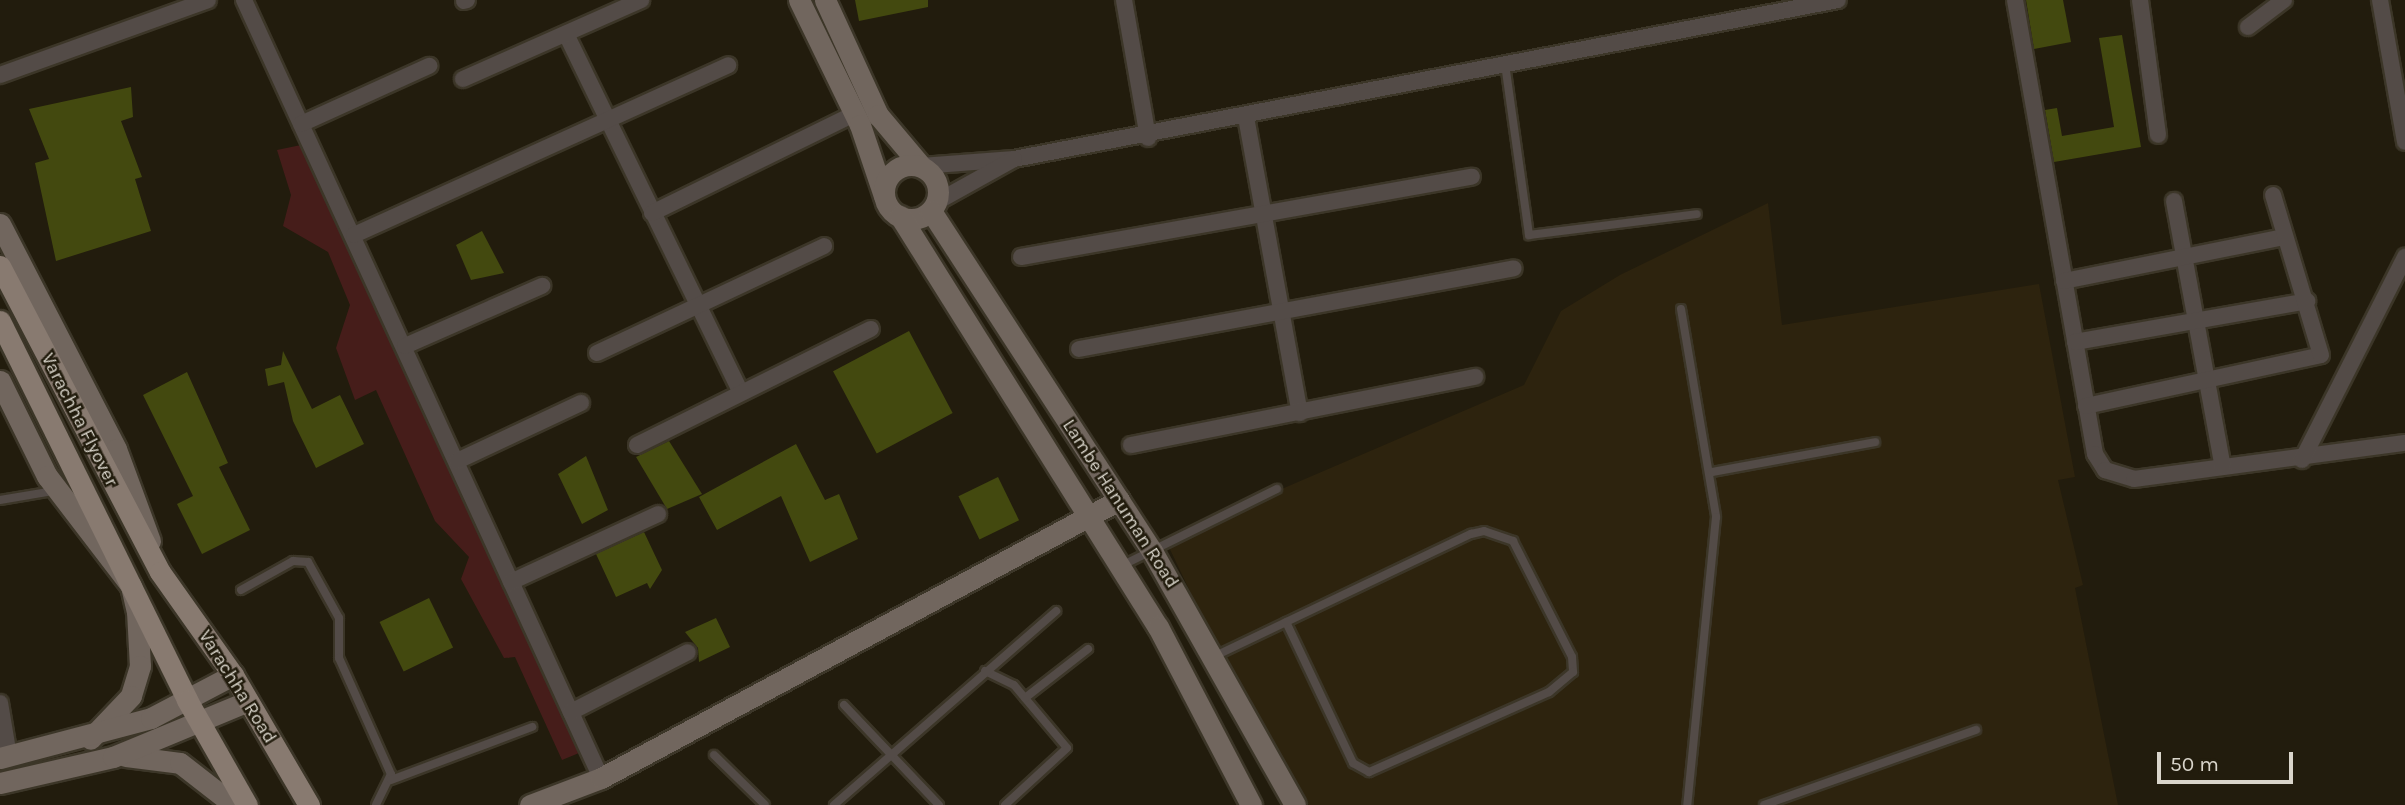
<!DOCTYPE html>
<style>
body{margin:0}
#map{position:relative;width:2405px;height:805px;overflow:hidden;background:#221c0d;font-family:Karla,sans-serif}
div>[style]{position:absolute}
.built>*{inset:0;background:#2d230e}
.green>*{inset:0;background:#461d1a}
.building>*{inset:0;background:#43490f;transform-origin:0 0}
.roads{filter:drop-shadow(2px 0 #3c3628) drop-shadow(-2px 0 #3c3628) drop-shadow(0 2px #3c3628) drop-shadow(0 -2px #3c3628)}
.lane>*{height:8px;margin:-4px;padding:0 4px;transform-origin:4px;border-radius:4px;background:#534b47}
.street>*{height:16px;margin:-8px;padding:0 8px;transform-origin:8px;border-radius:8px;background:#534b47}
.secondary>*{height:21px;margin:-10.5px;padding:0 10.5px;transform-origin:10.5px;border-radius:10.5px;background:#71665e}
.secondary>.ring{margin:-10.5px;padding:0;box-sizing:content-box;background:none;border:21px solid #71665e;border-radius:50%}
.primary>*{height:21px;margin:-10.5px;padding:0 10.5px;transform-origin:10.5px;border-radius:10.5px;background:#887a70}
span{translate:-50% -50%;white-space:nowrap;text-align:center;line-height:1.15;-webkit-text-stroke:5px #221c0d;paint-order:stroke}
.street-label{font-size:19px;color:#d9d5cb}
.scale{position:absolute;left:2157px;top:752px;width:136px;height:32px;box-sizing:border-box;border:4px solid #d9d5cb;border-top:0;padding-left:9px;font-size:21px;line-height:24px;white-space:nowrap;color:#d9d5cb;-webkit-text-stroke:5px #221c0d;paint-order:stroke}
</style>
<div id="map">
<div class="built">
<div style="clip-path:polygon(1768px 203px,1782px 325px,2039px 284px,2075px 477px,2058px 480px,2083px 585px,2075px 588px,2118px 805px,1292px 805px,1165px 539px,1524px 385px,1561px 311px,1620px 275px)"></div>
</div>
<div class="green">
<div style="clip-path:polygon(301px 145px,506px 586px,579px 753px,562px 760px,515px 657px,504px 658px,461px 579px,469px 557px,435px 521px,376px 390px,355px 400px,336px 348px,350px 305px,328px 252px,283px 226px,291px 195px,277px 150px)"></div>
</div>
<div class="building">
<div style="clip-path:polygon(855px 0,928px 0,928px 7px,859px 21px)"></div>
<div style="clip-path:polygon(2026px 0,2063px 0,2071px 42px,2034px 49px)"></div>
<div style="clip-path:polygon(2122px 35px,2141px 147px,2054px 162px,2045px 110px,2057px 108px,2062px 136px,2114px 127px,2099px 38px)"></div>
<div style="clip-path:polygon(131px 87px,133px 117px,121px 121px,142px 177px,135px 179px,151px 231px,56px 261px,35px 163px,49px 159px,29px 109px)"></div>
<div style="clip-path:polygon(482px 231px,504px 273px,471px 280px,456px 245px)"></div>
<div style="left:909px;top:331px;width:93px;height:86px;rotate:62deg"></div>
<div style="clip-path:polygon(283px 351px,312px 409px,340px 395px,364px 444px,316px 468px,293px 421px,284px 382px,268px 386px,265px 369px,281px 365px)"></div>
<div style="clip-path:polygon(187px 372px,228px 463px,219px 467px,250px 530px,202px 554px,177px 504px,193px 496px,143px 395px)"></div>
<div style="clip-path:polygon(669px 441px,702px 494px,667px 509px,636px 457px)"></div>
<div style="clip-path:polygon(796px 444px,825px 500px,839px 494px,858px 539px,810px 562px,781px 496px,717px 530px,699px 497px)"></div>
<div style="clip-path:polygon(586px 456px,608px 510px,582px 524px,558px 474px)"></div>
<div style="left:998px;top:477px;width:48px;height:44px;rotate:64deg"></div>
<div style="clip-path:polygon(644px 532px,662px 570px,650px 589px,647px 583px,616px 597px,596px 554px)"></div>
<div style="left:429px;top:598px;width:55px;height:55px;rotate:64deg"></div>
<div style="clip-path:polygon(716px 618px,730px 647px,699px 662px,698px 648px,685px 632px)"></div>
</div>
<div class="roads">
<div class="lane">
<div style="left:1505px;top:64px;width:173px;rotate:82deg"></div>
<div style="left:1529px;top:235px;width:169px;rotate:-7.1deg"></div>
<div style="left:1681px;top:309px;width:211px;rotate:80.4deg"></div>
<div style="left:1716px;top:517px;width:289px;rotate:95.7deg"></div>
<div style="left:1712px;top:472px;width:166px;rotate:-10.4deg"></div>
<div style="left:0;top:500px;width:55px;rotate:-9.5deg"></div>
<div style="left:1121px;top:566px;width:174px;rotate:-26.3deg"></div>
<div style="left:241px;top:590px;width:60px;rotate:-29.1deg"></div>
<div style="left:293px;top:561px;width:15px;rotate:4deg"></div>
<div style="left:308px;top:562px;width:64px;rotate:61deg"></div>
<div style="left:339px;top:618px;width:40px;rotate:90deg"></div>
<div style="left:339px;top:658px;width:127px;rotate:65.9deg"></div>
<div style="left:391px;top:774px;width:34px;rotate:116deg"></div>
<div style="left:1215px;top:656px;width:284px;rotate:-25.5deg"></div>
<div style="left:1471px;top:534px;width:13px;rotate:-13deg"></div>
<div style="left:1484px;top:531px;width:31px;rotate:19deg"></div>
<div style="left:1513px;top:541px;width:130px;rotate:63deg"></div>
<div style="left:1572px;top:657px;width:15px;rotate:86deg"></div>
<div style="left:1573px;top:672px;width:31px;rotate:140deg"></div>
<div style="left:1549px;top:692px;width:197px;rotate:156deg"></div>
<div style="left:1369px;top:772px;width:18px;rotate:-151deg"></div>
<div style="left:1353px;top:763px;width:156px;rotate:-115.4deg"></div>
<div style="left:985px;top:671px;width:32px;rotate:26deg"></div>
<div style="left:1014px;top:685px;width:82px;rotate:49.9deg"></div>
<div style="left:1067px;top:748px;width:84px;rotate:137.4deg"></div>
<div style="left:1025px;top:698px;width:80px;rotate:-37.9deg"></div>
<div style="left:844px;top:705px;width:138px;rotate:46.5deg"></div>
<div style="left:714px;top:755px;width:71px;rotate:44.4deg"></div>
<div style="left:391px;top:780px;width:151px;rotate:-20.6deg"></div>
<div style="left:834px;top:805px;width:295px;rotate:-41.1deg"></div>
<div style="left:1764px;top:805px;width:225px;rotate:-19.5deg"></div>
</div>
<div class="street">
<div style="left:244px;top:0;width:856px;rotate:65.35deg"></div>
<div style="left:1124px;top:0;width:140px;rotate:80.1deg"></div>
<div style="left:2015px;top:0;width:461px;rotate:80deg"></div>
<div style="left:2095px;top:454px;width:19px;rotate:58deg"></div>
<div style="left:2105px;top:470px;width:30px;rotate:17deg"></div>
<div style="left:2134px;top:479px;width:273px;rotate:-7.6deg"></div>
<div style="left:2140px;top:0;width:136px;rotate:82.4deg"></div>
<div style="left:2380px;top:0;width:144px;rotate:80deg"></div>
<div style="left:464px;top:1px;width:3px;rotate:-18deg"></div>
<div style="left:2248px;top:27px;width:45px;rotate:-36.9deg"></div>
<div style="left:566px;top:34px;width:399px;rotate:64deg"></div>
<div style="left:0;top:75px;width:221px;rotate:-19.8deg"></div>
<div style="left:463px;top:79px;width:195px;rotate:-23.9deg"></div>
<div style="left:1246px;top:117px;width:301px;rotate:79.7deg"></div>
<div style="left:301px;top:124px;width:141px;rotate:-24.4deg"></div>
<div style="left:1014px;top:159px;width:839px;rotate:-10.92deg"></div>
<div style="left:921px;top:166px;width:93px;rotate:-4.3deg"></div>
<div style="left:1014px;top:159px;width:90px;rotate:150.9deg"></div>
<div style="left:2174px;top:201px;width:270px;rotate:79.6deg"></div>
<div style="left:652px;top:213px;width:225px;rotate:-26.1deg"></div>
<div style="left:354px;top:235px;width:411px;rotate:-24.4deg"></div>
<div style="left:1021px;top:257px;width:458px;rotate:-10.1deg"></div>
<div style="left:2064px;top:281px;width:225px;rotate:-11.3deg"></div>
<div style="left:2075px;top:342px;width:236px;rotate:-10deg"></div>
<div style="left:405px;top:346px;width:150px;rotate:-23.7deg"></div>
<div style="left:1079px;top:349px;width:442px;rotate:-10.5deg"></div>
<div style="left:597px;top:353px;width:251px;rotate:-25.2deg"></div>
<div style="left:2086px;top:406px;width:240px;rotate:-12.2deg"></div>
<div style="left:2321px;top:355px;width:167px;rotate:-106.7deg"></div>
<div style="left:637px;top:445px;width:261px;rotate:-26.4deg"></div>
<div style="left:1131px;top:445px;width:351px;rotate:-11.2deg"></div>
<div style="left:2302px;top:460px;width:228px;rotate:-63.1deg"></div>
<div style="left:457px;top:461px;width:137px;rotate:-25.1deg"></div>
<div style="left:511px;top:582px;width:162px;rotate:-24.8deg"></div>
<div style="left:0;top:703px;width:54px;rotate:80.4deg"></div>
<div style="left:571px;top:712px;width:131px;rotate:-27.1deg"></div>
</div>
<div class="secondary">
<div style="left:799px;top:0;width:139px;rotate:64deg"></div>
<div style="left:860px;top:125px;width:75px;rotate:71.3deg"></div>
<div style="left:825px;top:0;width:127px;rotate:65.3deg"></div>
<div style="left:878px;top:115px;width:67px;rotate:49.9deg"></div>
<div class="ring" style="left:884px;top:165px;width:33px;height:33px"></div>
<div style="left:931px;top:211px;width:406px;rotate:57deg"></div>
<div style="left:1152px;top:551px;width:291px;rotate:60.6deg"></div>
<div style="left:900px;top:216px;width:485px;rotate:57.9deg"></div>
<div style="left:1158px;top:627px;width:201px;rotate:62.4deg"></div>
<div style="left:0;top:224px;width:253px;rotate:62.7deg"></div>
<div style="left:116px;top:449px;width:98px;rotate:69.7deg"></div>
<div style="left:0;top:381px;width:106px;rotate:63.7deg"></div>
<div style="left:47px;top:476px;width:138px;rotate:52.6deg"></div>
<div style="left:131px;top:586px;width:26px;rotate:77deg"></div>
<div style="left:137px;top:611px;width:55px;rotate:86.9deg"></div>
<div style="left:140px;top:666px;width:31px;rotate:107deg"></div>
<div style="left:131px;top:696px;width:59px;rotate:133.6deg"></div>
<div style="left:126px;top:756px;width:54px;rotate:7.4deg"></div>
<div style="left:180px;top:763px;width:68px;rotate:37.9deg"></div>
<div style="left:0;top:758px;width:156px;rotate:-14.8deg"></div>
<div style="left:151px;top:718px;width:93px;rotate:-27.7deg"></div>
<div style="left:0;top:783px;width:116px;rotate:-13deg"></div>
<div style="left:113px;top:757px;width:146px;rotate:-22.5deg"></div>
<div style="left:530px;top:805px;width:76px;rotate:-20.8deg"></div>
<div style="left:601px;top:778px;width:588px;rotate:-28.22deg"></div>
</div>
<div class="primary">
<div style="left:0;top:266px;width:345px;rotate:62.4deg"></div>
<div style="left:160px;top:572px;width:126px;rotate:54.7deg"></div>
<div style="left:233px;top:675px;width:151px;rotate:59.7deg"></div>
<div style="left:0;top:321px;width:423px;rotate:63.7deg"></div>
<div style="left:187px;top:700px;width:121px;rotate:60.3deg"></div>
</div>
</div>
<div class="street-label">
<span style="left:79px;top:420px;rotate:63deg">Varachha Flyover</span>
<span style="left:1120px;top:504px;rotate:57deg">Lambe Hanuman Road</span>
<span style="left:237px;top:687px;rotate:58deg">Varachha Road</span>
</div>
<div class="scale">50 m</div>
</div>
